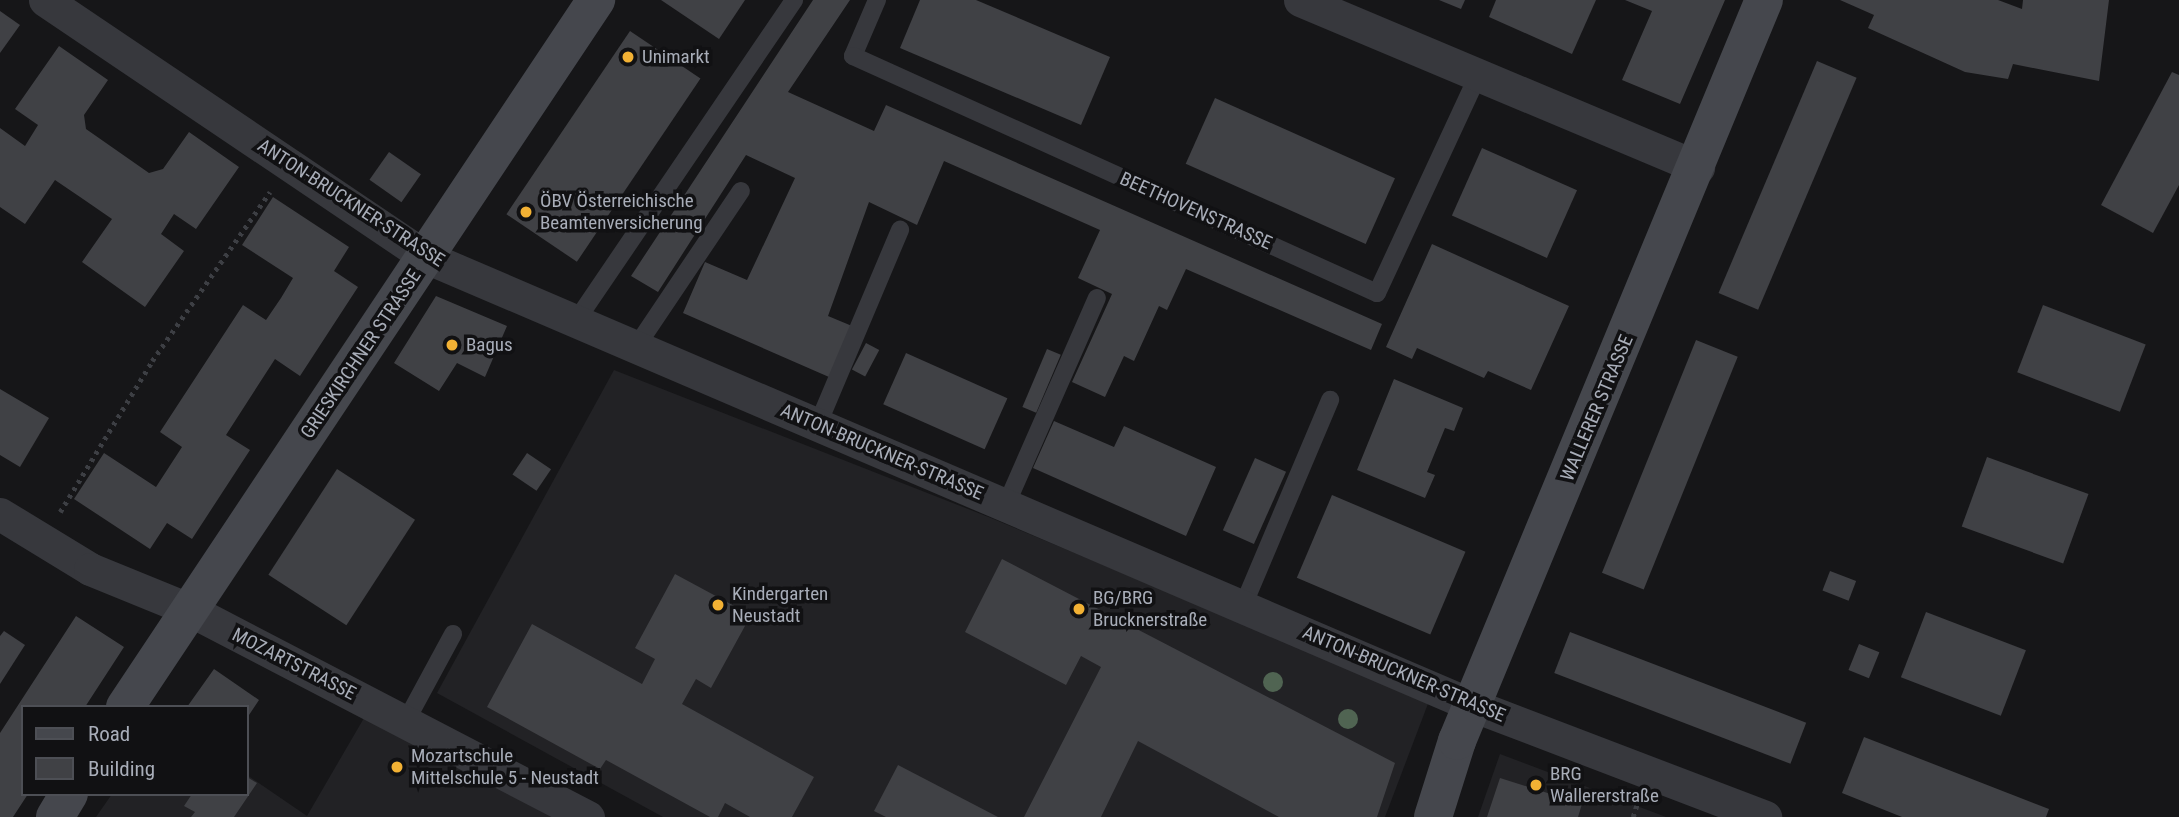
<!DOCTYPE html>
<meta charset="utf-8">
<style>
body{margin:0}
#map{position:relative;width:2179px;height:817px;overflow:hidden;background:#161618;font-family:"Roboto Condensed",sans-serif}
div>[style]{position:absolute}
.built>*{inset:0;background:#222225}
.building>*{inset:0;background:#404145;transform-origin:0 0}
.path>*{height:4.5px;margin-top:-2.25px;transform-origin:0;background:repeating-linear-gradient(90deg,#3d3f44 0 3.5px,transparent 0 8.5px)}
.lane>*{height:18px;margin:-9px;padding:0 9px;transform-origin:9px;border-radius:9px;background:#37383d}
.street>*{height:33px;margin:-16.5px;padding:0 16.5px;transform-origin:16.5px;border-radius:16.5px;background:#37383d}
.secondary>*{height:38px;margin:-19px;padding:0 19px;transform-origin:19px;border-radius:19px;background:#45474d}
.trees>*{width:20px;height:20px;margin:-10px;border-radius:50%;background:#506452}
.dots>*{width:19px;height:19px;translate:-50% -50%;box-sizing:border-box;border:4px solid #111113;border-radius:50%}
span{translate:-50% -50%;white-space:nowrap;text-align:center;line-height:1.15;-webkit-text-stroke:7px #111113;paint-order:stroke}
.poi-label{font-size:19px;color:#a8adb8}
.left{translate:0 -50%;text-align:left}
.street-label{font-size:19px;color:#a8adb8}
.legend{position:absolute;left:21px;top:705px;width:228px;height:91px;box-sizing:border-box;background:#111113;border:2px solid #4d4f55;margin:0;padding:9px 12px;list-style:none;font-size:21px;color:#a8adb8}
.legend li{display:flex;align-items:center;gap:14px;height:35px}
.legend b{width:35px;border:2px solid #4d4f55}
</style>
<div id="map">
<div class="built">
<div style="clip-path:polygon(614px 370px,991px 518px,1429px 701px,1385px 817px,663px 817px,437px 693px)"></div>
<div style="clip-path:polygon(364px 718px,555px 817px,96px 817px,112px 794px,247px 794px,247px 775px,307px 816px)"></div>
<div style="clip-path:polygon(1500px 754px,1666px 817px,1478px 817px)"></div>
</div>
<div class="building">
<div style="clip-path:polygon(661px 0,745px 0,719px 39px)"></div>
<div style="clip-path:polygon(813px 0,850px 0,788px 92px,874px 131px,886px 105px,1382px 324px,1371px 350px,1186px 269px,1167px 310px,1159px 306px,1134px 361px,1124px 356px,1105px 397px,1072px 382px,1112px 294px,1078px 278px,1100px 230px,944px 161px,917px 225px,869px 202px,828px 316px,852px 326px,829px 377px,683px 313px,705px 262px,747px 280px,795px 178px,746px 155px,658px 292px,631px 276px)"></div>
<div style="clip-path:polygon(920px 0,976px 0,1110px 57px,1081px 125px,900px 48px)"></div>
<div style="clip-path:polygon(1439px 0,1465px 0,1461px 9px)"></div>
<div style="clip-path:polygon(1496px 0,1596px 0,1572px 54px,1489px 17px)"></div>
<div style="clip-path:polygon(1625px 0,1725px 0,1680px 104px,1622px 80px,1652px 11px)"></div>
<div style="clip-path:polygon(1840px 0,1998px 0,2022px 9px,2023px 0,2109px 0,2099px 81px,2013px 64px,2008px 79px,1965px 72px,1868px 28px,1874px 15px)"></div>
<div style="clip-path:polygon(0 11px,20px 25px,0 53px)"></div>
<div style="left:630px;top:31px;width:85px;height:221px;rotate:34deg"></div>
<div style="clip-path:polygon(59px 46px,108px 80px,84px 115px,86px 129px,149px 173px,163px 169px,189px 132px,239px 167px,196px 229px,174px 214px,161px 234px,184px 251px,145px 307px,82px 262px,112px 219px,83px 199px,55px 180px,25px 224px,0 207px,0 128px,25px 146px,38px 125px,15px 109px)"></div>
<div style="left:1817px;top:61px;width:43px;height:252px;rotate:23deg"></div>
<div style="clip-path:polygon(2172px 72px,2179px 75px,2179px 185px,2153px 233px,2101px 205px)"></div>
<div style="left:1215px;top:98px;width:197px;height:72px;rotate:24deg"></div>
<div style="left:1482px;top:148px;width:104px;height:74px;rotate:24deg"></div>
<div style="left:389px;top:152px;width:39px;height:34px;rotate:35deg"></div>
<div style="clip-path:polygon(273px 197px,349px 247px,334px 271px,358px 287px,300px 376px,275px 359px,226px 435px,250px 450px,192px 539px,167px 523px,150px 549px,74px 499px,104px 453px,156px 487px,182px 447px,160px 432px,243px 305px,266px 320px,281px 298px,293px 278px,242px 245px)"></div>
<div style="clip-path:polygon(1432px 244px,1569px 306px,1531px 390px,1488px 371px,1484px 378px,1417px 348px,1412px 359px,1386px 347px)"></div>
<div style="clip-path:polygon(436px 296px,507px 326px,485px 377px,457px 363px,439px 391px,394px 363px)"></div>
<div style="left:2043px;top:305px;width:110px;height:72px;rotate:21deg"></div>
<div style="left:1696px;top:340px;width:45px;height:251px;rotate:22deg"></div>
<div style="left:866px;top:343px;width:15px;height:30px;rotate:28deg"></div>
<div style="left:1047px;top:349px;width:15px;height:63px;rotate:23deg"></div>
<div style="left:906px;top:353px;width:111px;height:56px;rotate:24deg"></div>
<div style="clip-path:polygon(1394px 379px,1463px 408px,1454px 431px,1445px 428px,1427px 472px,1435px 475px,1425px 498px,1357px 470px)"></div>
<div style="clip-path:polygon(0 389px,49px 418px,20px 467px,0 455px)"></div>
<div style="clip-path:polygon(1054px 421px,1114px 447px,1124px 426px,1216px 467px,1186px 536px,1033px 468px)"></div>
<div style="left:527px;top:453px;width:29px;height:26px;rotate:34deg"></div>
<div style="left:1987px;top:457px;width:108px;height:74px;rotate:20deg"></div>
<div style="left:1255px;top:458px;width:34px;height:79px;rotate:24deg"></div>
<div style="left:337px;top:469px;width:93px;height:126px;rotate:33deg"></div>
<div style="left:1332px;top:495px;width:145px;height:90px;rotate:23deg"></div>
<div style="clip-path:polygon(1002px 559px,1395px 763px,1377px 817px,1279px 817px,1138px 741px,1101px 817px,1024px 817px,1101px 667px,1081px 656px,1066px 685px,965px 632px)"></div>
<div style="left:1830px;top:571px;width:28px;height:21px;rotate:21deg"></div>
<div style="clip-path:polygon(675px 574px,751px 615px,711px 688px,696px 679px,682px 704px,814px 777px,792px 817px,750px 817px,725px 803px,718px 817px,710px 817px,606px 760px,600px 769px,487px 707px,532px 624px,642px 684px,655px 659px,635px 648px)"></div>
<div style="left:1926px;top:612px;width:107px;height:70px;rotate:21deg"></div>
<div style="clip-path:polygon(76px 616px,124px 647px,85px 707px,23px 707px,23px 794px,28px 794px,13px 817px,0 817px,0 733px)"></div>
<div style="clip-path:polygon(4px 631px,25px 645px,0 684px,0 636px)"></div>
<div style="left:1570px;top:632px;width:253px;height:44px;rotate:21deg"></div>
<div style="left:1859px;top:644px;width:22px;height:28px;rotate:22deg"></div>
<div style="clip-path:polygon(214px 669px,259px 700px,247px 718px,247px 707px,187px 707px)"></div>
<div style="clip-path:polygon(1864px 737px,2049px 809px,2046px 817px,1902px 817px,1842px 793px)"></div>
<div style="clip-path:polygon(898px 765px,998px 817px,886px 817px,874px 811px)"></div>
<div style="clip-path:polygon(247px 777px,257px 783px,234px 817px,191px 817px,195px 812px,184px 806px,192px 794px,247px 794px)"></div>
<div style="clip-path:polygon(1500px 778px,1582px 804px,1578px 817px,1487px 817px)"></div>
</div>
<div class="path">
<div style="left:60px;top:512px;width:177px;rotate:-58.6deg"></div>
<div style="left:152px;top:361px;width:206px;rotate:-55.1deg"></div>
<div style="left:1633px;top:817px;width:14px;rotate:-73deg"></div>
</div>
<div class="lane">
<div style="left:877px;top:0;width:61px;rotate:113.2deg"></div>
<div style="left:853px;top:56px;width:575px;rotate:24.34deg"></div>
<div style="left:1377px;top:293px;width:240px;rotate:-65.1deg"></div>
<div style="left:576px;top:321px;width:388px;rotate:-55.8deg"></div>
<div style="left:636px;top:347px;width:188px;rotate:-56.1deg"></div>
<div style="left:818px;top:424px;width:211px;rotate:-67.1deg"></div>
<div style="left:1006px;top:505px;width:226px;rotate:-66.3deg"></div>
<div style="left:1243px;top:606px;width:224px;rotate:-67.1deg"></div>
<div style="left:406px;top:721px;width:99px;rotate:-61.6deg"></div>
</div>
<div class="street">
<div style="left:45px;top:0;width:460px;rotate:34deg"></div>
<div style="left:426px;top:257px;width:1138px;rotate:23.19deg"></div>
<div style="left:1472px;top:705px;width:314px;rotate:20.9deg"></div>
<div style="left:1300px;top:0;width:432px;rotate:22.8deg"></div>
<div style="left:0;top:514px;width:105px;rotate:31.4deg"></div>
<div style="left:90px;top:569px;width:106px;rotate:22.2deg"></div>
<div style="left:188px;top:609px;width:451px;rotate:27.5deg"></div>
</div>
<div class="secondary">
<div style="left:125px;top:707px;width:850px;rotate:-56.33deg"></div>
<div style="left:55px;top:817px;width:27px;rotate:-59deg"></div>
<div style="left:1433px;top:817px;width:80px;rotate:-72.5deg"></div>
<div style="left:1457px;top:741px;width:802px;rotate:-67.5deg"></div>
</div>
<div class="trees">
<div style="left:1273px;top:682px"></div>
<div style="left:1348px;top:719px"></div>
</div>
<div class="dots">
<div style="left:628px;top:57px;background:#f2b134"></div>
<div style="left:526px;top:212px;background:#f2b134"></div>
<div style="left:452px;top:345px;background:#f2b134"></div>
<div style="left:718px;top:605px;background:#f2b134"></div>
<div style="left:1079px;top:609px;background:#f2b134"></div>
<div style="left:397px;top:767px;background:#f2b134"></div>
<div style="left:1536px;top:785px;background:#f2b134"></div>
</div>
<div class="poi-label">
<span class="left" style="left:642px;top:57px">Unimarkt</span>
<span class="left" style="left:540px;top:212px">ÖBV Österreichische<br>Beamtenversicherung</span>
<span class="left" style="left:466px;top:345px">Bagus</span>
<span class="left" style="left:732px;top:605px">Kindergarten<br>Neustadt</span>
<span class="left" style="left:1093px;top:609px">BG/BRG<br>Brucknerstraße</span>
<span class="left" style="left:411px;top:767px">Mozartschule<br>Mittelschule 5 - Neustadt</span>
<span class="left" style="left:1550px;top:785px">BRG<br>Wallererstraße</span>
</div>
<div class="street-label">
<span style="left:351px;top:203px;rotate:33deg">ANTON-BRUCKNER-STRASSE</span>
<span style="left:1196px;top:211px;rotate:24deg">BEETHOVENSTRASSE</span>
<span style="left:361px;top:354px;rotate:-56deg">GRIESKIRCHNER STRASSE</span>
<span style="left:1597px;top:408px;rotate:-67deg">WALLERER STRASSE</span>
<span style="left:882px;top:452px;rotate:23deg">ANTON-BRUCKNER-STRASSE</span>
<span style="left:294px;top:664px;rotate:27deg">MOZARTSTRASSE</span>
<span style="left:1404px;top:674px;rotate:23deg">ANTON-BRUCKNER-STRASSE</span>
</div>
<ul class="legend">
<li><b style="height:9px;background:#45474d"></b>Road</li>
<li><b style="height:19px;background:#404145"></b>Building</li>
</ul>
</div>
